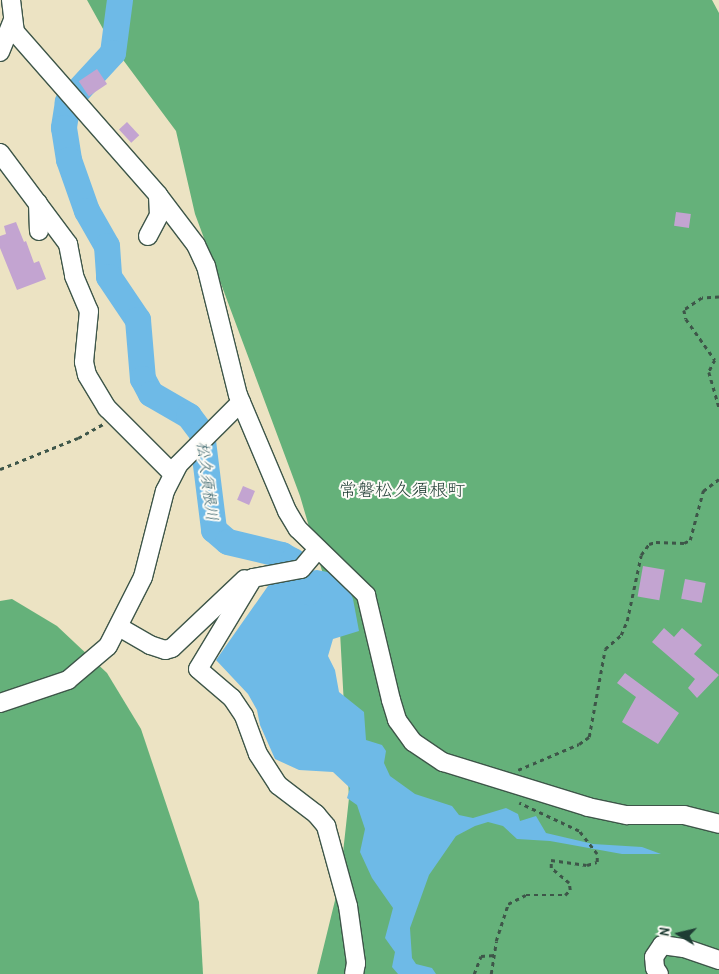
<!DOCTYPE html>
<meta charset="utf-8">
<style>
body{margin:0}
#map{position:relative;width:719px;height:974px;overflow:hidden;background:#ece3c3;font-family:"Patrick Hand","Klee One",sans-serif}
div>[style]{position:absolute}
.forest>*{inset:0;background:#65b17a}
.water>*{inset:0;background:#6ebae7}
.river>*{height:26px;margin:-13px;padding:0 13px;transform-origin:13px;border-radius:13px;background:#6ebae7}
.building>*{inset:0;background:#c3a4d1;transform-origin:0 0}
.path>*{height:2.5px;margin-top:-1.25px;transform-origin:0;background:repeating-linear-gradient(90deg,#3e5649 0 4px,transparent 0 8px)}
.roads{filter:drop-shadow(1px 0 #3e5649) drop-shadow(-1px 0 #3e5649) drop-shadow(0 1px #3e5649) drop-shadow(0 -1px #3e5649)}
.minor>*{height:18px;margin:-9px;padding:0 9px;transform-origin:9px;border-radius:9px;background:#fff}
span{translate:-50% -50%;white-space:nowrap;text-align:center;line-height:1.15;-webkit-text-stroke:4px #fdfcf7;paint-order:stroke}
.water-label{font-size:16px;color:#37626a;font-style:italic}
.quarter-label{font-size:18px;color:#1f3d34}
.north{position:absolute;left:654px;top:909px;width:50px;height:50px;-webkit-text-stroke:4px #fdfcf7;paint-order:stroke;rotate:279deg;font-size:14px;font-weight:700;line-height:20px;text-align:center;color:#1f3d34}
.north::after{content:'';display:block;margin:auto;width:18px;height:22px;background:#1f3d34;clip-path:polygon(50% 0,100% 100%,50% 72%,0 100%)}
</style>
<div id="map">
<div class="forest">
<div style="clip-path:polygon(87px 0,712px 0,719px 13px,719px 974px,317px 974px,340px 880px,349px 798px,340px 632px,300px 496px,195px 214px,176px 131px,112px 45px)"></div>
<div style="clip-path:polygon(12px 599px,57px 626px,107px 673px,141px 729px,199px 902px,203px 974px,0 974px,0 601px)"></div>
</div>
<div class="water">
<div style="clip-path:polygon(317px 570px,343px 575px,353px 599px,359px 631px,333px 639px,328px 656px,335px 670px,339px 692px,364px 712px,366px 740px,382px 745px,386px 751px,384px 763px,390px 776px,415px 794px,452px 806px,459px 815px,473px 818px,506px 808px,518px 814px,520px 821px,536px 816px,546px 833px,593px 844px,642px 847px,661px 854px,622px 854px,550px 841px,517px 839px,503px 826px,488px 822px,475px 826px,456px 836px,429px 875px,410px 928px,412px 958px,416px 964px,432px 968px,436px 974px,398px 974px,392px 967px,395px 952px,385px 938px,393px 908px,372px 878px,360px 852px,365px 829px,357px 805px,347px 798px,350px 788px,333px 772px,299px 770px,275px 759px,260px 725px,257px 710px,248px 694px,216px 660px,275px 576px)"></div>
</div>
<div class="river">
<div style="left:120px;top:0;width:53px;rotate:97.5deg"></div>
<div style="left:113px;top:53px;width:67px;rotate:132.6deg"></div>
<div style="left:68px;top:102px;width:26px;rotate:99deg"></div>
<div style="left:64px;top:128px;width:32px;rotate:81deg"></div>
<div style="left:69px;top:160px;width:54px;rotate:70.6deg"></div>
<div style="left:87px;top:211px;width:40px;rotate:60.3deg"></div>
<div style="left:107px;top:246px;width:31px;rotate:86deg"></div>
<div style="left:109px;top:277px;width:52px;rotate:56deg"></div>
<div style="left:138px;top:320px;width:59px;rotate:85.2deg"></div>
<div style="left:143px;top:379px;width:17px;rotate:62deg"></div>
<div style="left:151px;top:394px;width:44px;rotate:30.1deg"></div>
<div style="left:189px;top:416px;width:21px;rotate:53deg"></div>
<div style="left:202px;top:433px;width:98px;rotate:82.9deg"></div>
<div style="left:214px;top:530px;width:18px;rotate:41deg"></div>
<div style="left:228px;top:542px;width:56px;rotate:13.5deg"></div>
<div style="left:282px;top:555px;width:13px;rotate:29deg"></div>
<div style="left:293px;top:561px;width:35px;rotate:63deg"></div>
</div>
<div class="building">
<div style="left:97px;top:69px;width:18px;height:22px;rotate:56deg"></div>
<div style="left:127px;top:122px;width:18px;height:11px;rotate:47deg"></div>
<div style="left:676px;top:212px;width:15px;height:14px;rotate:8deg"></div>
<div style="clip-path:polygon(16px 222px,24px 242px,26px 241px,34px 263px,39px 261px,46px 279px,17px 290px,0 248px,0 236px,6px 234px,4px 226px)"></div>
<div style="left:243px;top:486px;width:13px;height:15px;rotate:23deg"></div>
<div style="left:643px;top:566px;width:22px;height:31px;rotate:10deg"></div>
<div style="left:685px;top:579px;width:21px;height:20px;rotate:11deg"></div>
<div style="clip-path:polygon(664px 628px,674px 637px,682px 628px,702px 645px,694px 654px,719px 675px,697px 698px,688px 688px,695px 679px,652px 642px)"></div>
<div style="clip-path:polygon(625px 673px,679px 713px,658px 744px,622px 722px,636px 697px,617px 683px)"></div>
</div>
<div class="path">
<div style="left:719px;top:297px;width:17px;rotate:177deg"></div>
<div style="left:702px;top:298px;width:22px;rotate:146deg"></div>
<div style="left:684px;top:310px;width:9px;rotate:77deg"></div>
<div style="left:686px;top:319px;width:50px;rotate:54.7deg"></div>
<div style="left:715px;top:360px;width:13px;rotate:117deg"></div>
<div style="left:709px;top:372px;width:37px;rotate:74deg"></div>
<div style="left:0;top:469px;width:84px;rotate:-21.7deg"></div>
<div style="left:78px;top:438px;width:29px;rotate:-29deg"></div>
<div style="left:518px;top:770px;width:66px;rotate:-23.1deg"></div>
<div style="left:579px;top:744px;width:12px;rotate:-35deg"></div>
<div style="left:589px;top:737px;width:89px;rotate:-79.7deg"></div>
<div style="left:605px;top:649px;width:21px;rotate:-41deg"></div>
<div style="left:621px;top:635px;width:15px;rotate:-67deg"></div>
<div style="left:627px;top:621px;width:67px;rotate:-78deg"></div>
<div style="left:641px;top:555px;width:14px;rotate:-54deg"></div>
<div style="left:649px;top:544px;width:7px;rotate:-16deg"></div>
<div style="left:656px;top:542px;width:28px;rotate:2deg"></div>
<div style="left:684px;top:543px;width:7px;rotate:-27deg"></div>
<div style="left:690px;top:540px;width:51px;rotate:-75.1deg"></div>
<div style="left:703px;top:491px;width:20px;rotate:-37deg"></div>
<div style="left:474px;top:974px;width:19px;rotate:-69deg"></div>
<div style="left:481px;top:956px;width:14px;rotate:-4deg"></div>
<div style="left:491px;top:974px;width:33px;rotate:-81deg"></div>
<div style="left:496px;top:941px;width:39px;rotate:-72deg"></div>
<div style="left:508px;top:904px;width:20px;rotate:-27deg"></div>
<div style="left:526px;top:895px;width:39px"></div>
<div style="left:565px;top:895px;width:7px;rotate:-45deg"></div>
<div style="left:570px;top:890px;width:7px;rotate:-98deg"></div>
<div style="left:569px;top:883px;width:23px;rotate:-140deg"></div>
<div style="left:551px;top:868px;width:8px;rotate:-90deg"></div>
<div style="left:551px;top:860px;width:36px;rotate:8deg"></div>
<div style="left:587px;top:865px;width:10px;rotate:-17deg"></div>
<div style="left:597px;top:862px;width:8px;rotate:-90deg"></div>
<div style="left:597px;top:854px;width:29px;rotate:-128deg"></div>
<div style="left:579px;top:831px;width:66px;rotate:-155deg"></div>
</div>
<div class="roads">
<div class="minor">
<div style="left:11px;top:0;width:32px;rotate:83deg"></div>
<div style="left:15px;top:32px;width:217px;rotate:48.7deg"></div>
<div style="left:158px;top:195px;width:63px;rotate:52.8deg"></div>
<div style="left:196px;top:245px;width:23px;rotate:65deg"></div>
<div style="left:206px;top:266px;width:133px;rotate:76.1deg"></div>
<div style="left:238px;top:395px;width:126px;rotate:67.1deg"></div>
<div style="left:287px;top:511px;width:21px;rotate:59deg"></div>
<div style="left:298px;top:529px;width:95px;rotate:44.1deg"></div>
<div style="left:366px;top:595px;width:108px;rotate:76.6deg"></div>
<div style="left:391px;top:700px;width:21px;rotate:73deg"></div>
<div style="left:397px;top:720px;width:27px;rotate:54deg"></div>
<div style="left:413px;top:742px;width:36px;rotate:34deg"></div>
<div style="left:443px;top:762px;width:152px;rotate:17.2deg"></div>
<div style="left:588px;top:807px;width:40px;rotate:12deg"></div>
<div style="left:627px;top:815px;width:57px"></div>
<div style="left:684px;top:815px;width:36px;rotate:14deg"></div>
<div style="left:0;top:52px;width:35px;rotate:-68deg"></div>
<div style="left:0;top:153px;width:114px;rotate:53.2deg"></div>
<div style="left:68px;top:244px;width:33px;rotate:79deg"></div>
<div style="left:74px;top:276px;width:38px;rotate:67deg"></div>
<div style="left:89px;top:311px;width:51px;rotate:95.6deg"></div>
<div style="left:84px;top:362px;width:13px;rotate:77deg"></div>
<div style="left:87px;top:375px;width:39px;rotate:59deg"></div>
<div style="left:107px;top:408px;width:93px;rotate:45deg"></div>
<div style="left:38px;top:203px;width:28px;rotate:88deg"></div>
<div style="left:148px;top:236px;width:24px;rotate:-62deg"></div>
<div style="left:159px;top:215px;width:20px;rotate:-93deg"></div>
<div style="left:318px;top:549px;width:26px;rotate:130deg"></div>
<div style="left:301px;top:569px;width:49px;rotate:169.4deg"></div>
<div style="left:253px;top:578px;width:106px;rotate:121.1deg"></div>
<div style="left:198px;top:669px;width:45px;rotate:40.5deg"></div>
<div style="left:232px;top:698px;width:22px;rotate:56deg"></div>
<div style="left:244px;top:716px;width:40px;rotate:69.8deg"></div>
<div style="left:258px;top:754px;width:37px;rotate:57deg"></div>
<div style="left:278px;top:785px;width:48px;rotate:37.3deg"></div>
<div style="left:316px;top:814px;width:16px;rotate:50deg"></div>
<div style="left:326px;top:826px;width:83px;rotate:74.6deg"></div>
<div style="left:348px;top:906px;width:58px;rotate:82deg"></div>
<div style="left:356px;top:963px;width:11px;rotate:100deg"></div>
<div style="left:119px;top:627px;width:36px;rotate:30deg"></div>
<div style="left:150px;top:645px;width:16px;rotate:18deg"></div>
<div style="left:165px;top:650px;width:7px;rotate:-16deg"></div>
<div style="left:172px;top:648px;width:100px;rotate:-43.4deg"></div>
<div style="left:0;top:703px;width:72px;rotate:-18.7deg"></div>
<div style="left:68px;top:680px;width:52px;rotate:-40.4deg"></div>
<div style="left:108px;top:646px;width:77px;rotate:-63.1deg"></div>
<div style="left:143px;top:577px;width:89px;rotate:-75.7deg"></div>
<div style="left:165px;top:491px;width:29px;rotate:-63deg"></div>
<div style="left:178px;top:465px;width:89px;rotate:-45deg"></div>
<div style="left:659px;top:974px;width:7px;rotate:-124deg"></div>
<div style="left:655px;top:968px;width:11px;rotate:-95deg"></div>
<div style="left:654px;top:957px;width:14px;rotate:-56deg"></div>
<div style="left:662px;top:945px;width:22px;rotate:8deg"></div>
<div style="left:684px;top:948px;width:37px;rotate:19deg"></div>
</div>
</div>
<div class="water-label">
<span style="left:208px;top:481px;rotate:83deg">松久須根川</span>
</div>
<div class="quarter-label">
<span style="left:402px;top:490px">常磐松久須根町</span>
</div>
<div class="north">N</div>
</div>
